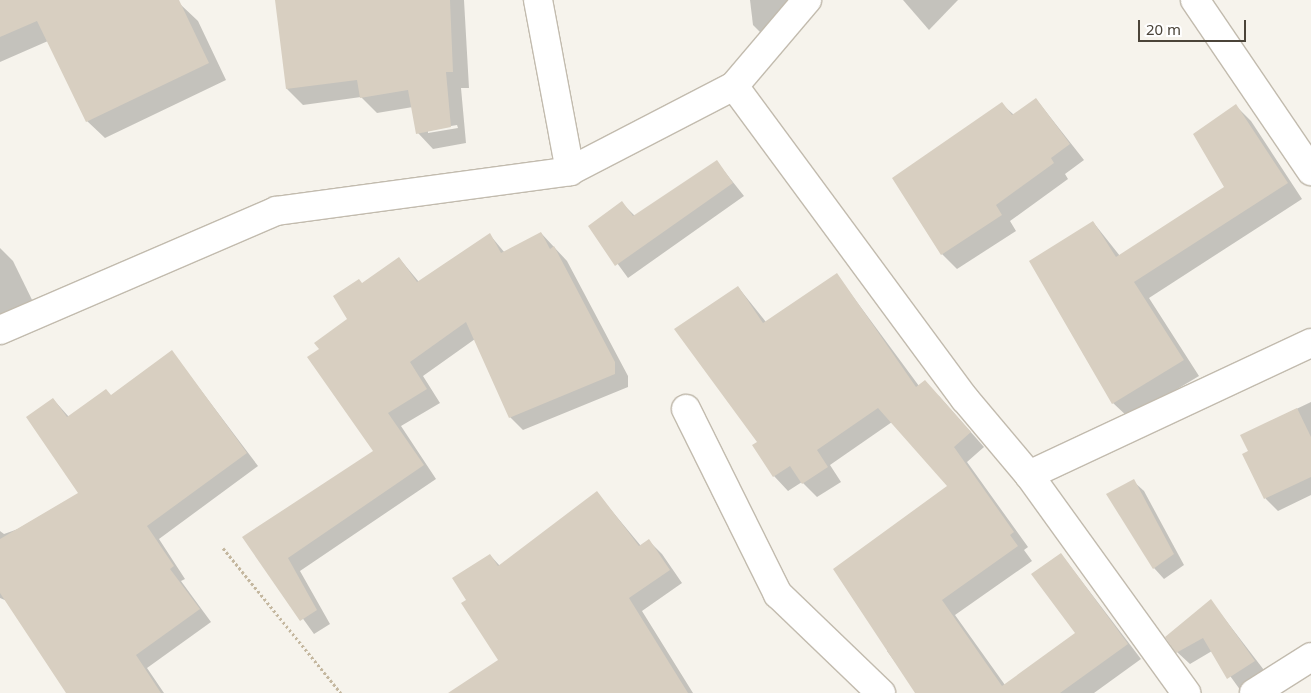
<!DOCTYPE html>
<style>
body{margin:0}
#map{position:relative;width:1311px;height:693px;overflow:hidden;background:#f6f3ec;font-family:"Noto Sans",sans-serif}
div>[style]{position:absolute}
.shadow>*{inset:0;background:#0003}
.building>*{inset:0;background:#d8cfc1}
.path>*{height:3px;margin-top:-1.5px;transform-origin:0;background:repeating-linear-gradient(90deg,#c4b79f 0 2.5px,transparent 0 5px)}
.roads{filter:drop-shadow(1px 0 #c2bbae) drop-shadow(-1px 0 #c2bbae) drop-shadow(0 1px #c2bbae) drop-shadow(0 -1px #c2bbae)}
.minor>*{height:28px;margin:-14px;padding:0 14px;transform-origin:14px;border-radius:14px;background:#fff}
span{translate:-50% -50%;white-space:nowrap;text-align:center;line-height:1.15;-webkit-text-stroke:4.5px #fff;paint-order:stroke}
.scale{position:absolute;left:1138px;top:20px;width:108px;height:22px;box-sizing:border-box;border:2px solid #4b4439;border-top:0;padding-left:6px;font-size:15px;line-height:18px;white-space:nowrap;color:#4b4439;-webkit-text-stroke:4px #fff;paint-order:stroke}
</style>
<div id="map">
<div class="shadow">
<div style="clip-path:polygon(0 0,180px 4px,198px 21px,226px 80px,105px 138px,87px 121px,48px 41px,0 62px)"></div>
<div style="clip-path:polygon(evenodd,276px 0,464px 0,469px 88px,461px 88px,466px 143px,433px 149px,418px 133px,413px 107px,377px 113px,361px 97px,303px 105px,287px 89px,276px 0,457px 125px,458px 128px,428px 133px,428px 130px,457px 125px)"></div>
<div style="clip-path:polygon(750px 0,790px 0,765px 37px,753px 25px)"></div>
<div style="clip-path:polygon(903px 0,958px 0,929px 30px)"></div>
<div style="clip-path:polygon(1036px 99px,1084px 160px,1065px 174px,1068px 179px,1010px 221px,1016px 231px,957px 269px,942px 254px,1002px 104px,1014px 115px)"></div>
<div style="clip-path:polygon(1236px 106px,1251px 121px,1302px 199px,1149px 298px,1199px 376px,1129px 418px,1113px 403px,1093px 222px,1120px 256px,1226px 188px)"></div>
<div style="clip-path:polygon(717px 162px,744px 196px,628px 278px,590px 226px,622px 203px,635px 216px)"></div>
<div style="clip-path:polygon(541px 233px,567px 261px,628px 376px,628px 387px,523px 430px,510px 417px,475px 339px,423px 376px,440px 403px,401px 426px,436px 479px,300px 571px,330px 624px,314px 634px,244px 537px,375px 451px,321px 349px,349px 320px,362px 284px,399px 258px,419px 282px,490px 235px,505px 253px)"></div>
<div style="clip-path:polygon(0 248px,13px 261px,38px 312px,0 329px)"></div>
<div style="clip-path:polygon(837px 275px,919px 386px,939px 396px,984px 447px,967px 462px,1028px 547px,1024px 550px,1032px 561px,955px 615px,1005px 685px,1076px 634px,1061px 554px,1141px 659px,1094px 693px,918px 693px,887px 651px,949px 486px,892px 422px,830px 465px,841px 482px,817px 497px,802px 482px,788px 491px,774px 476px,759px 442px,738px 287px,766px 322px)"></div>
<div style="clip-path:polygon(172px 352px,258px 466px,159px 539px,185px 579px,181px 581px,211px 622px,147px 668px,164px 693px,68px 693px,7px 601px,0 598px,0 531px,4px 534px,18px 529px,80px 493px,53px 399px,69px 417px,111px 396px)"></div>
<div style="clip-path:polygon(1311px 402px,1311px 495px,1278px 511px,1266px 499px,1244px 454px,1249px 451px,1242px 435px)"></div>
<div style="clip-path:polygon(1133px 481px,1144px 491px,1184px 565px,1164px 579px,1154px 568px)"></div>
<div style="clip-path:polygon(597px 493px,641px 546px,649px 541px,662px 554px,682px 583px,642px 611px,693px 693px,476px 693px,500px 660px,468px 600px,490px 555px,500px 566px)"></div>
<div style="clip-path:polygon(1211px 601px,1267px 674px,1241px 691px,1212px 651px,1190px 664px,1177px 652px)"></div>
</div>
<div class="building">
<div style="clip-path:polygon(0 0,179px 0,209px 63px,86px 122px,37px 21px,0 37px)"></div>
<div style="clip-path:polygon(275px 0,450px 0,453px 72px,446px 72px,451px 127px,416px 134px,408px 90px,360px 98px,357px 80px,286px 89px)"></div>
<div style="clip-path:polygon(1036px 98px,1070px 144px,1051px 158px,1054px 163px,996px 205px,1002px 215px,941px 255px,892px 178px,1002px 102px,1012px 115px)"></div>
<div style="clip-path:polygon(1236px 104px,1288px 183px,1134px 282px,1184px 360px,1112px 404px,1029px 261px,1093px 221px,1116px 257px,1224px 187px,1193px 134px)"></div>
<div style="clip-path:polygon(717px 160px,733px 183px,615px 266px,588px 226px,622px 201px,633px 216px)"></div>
<div style="clip-path:polygon(541px 232px,550px 249px,554px 246px,615px 362px,615px 374px,509px 418px,466px 322px,410px 362px,427px 389px,388px 413px,424px 465px,288px 558px,317px 610px,300px 621px,242px 537px,373px 451px,307px 357px,319px 349px,314px 343px,347px 319px,333px 296px,359px 279px,362px 283px,399px 257px,417px 282px,490px 233px,501px 253px)"></div>
<div style="clip-path:polygon(837px 273px,916px 387px,925px 380px,971px 432px,954px 447px,1014px 532px,1010px 535px,1018px 546px,942px 600px,1002px 686px,1075px 633px,1031px 574px,1061px 553px,1128px 644px,1060px 693px,915px 693px,833px 569px,947px 486px,878px 408px,817px 450px,828px 467px,802px 484px,790px 466px,773px 477px,752px 445px,757px 442px,674px 329px,738px 286px,763px 323px)"></div>
<div style="clip-path:polygon(172px 350px,247px 453px,147px 526px,174px 566px,170px 569px,200px 609px,136px 655px,161px 693px,66px 693px,0 593px,0 539px,78px 493px,26px 417px,53px 398px,67px 417px,106px 389px,111px 395px)"></div>
<div style="clip-path:polygon(1297px 408px,1311px 437px,1311px 477px,1264px 499px,1242px 454px,1248px 451px,1240px 435px)"></div>
<div style="clip-path:polygon(1134px 479px,1174px 554px,1153px 569px,1106px 494px)"></div>
<div style="clip-path:polygon(597px 491px,639px 546px,649px 539px,670px 570px,629px 598px,688px 693px,448px 693px,498px 660px,461px 603px,466px 600px,452px 578px,490px 554px,498px 566px)"></div>
<div style="clip-path:polygon(1211px 599px,1255px 661px,1227px 679px,1203px 638px,1176px 653px,1165px 637px)"></div>
</div>
<div class="path">
<div style="left:223px;top:548px;width:187px;rotate:50.9deg"></div>
</div>
<div class="roads">
<div class="minor">
<div style="left:538px;top:0;width:174px;rotate:79.4deg"></div>
<div style="left:1195px;top:0;width:207px;rotate:55.8deg"></div>
<div style="left:734px;top:86px;width:389px;rotate:53.6deg"></div>
<div style="left:965px;top:399px;width:99px;rotate:49.9deg"></div>
<div style="left:1029px;top:475px;width:269px;rotate:54.2deg"></div>
<div style="left:0;top:330px;width:301px;rotate:-23.3deg"></div>
<div style="left:276px;top:211px;width:297px;rotate:-7.7deg"></div>
<div style="left:570px;top:171px;width:185px;rotate:-27.4deg"></div>
<div style="left:734px;top:86px;width:113px;rotate:-49.7deg"></div>
<div style="left:686px;top:409px;width:207px;rotate:63.6deg"></div>
<div style="left:778px;top:594px;width:143px;rotate:43.9deg"></div>
<div style="left:1029px;top:475px;width:311px;rotate:-25.1deg"></div>
<div style="left:1254px;top:693px;width:67px;rotate:-32.3deg"></div>
</div>
</div>
<div class="scale">20 m</div>
</div>
